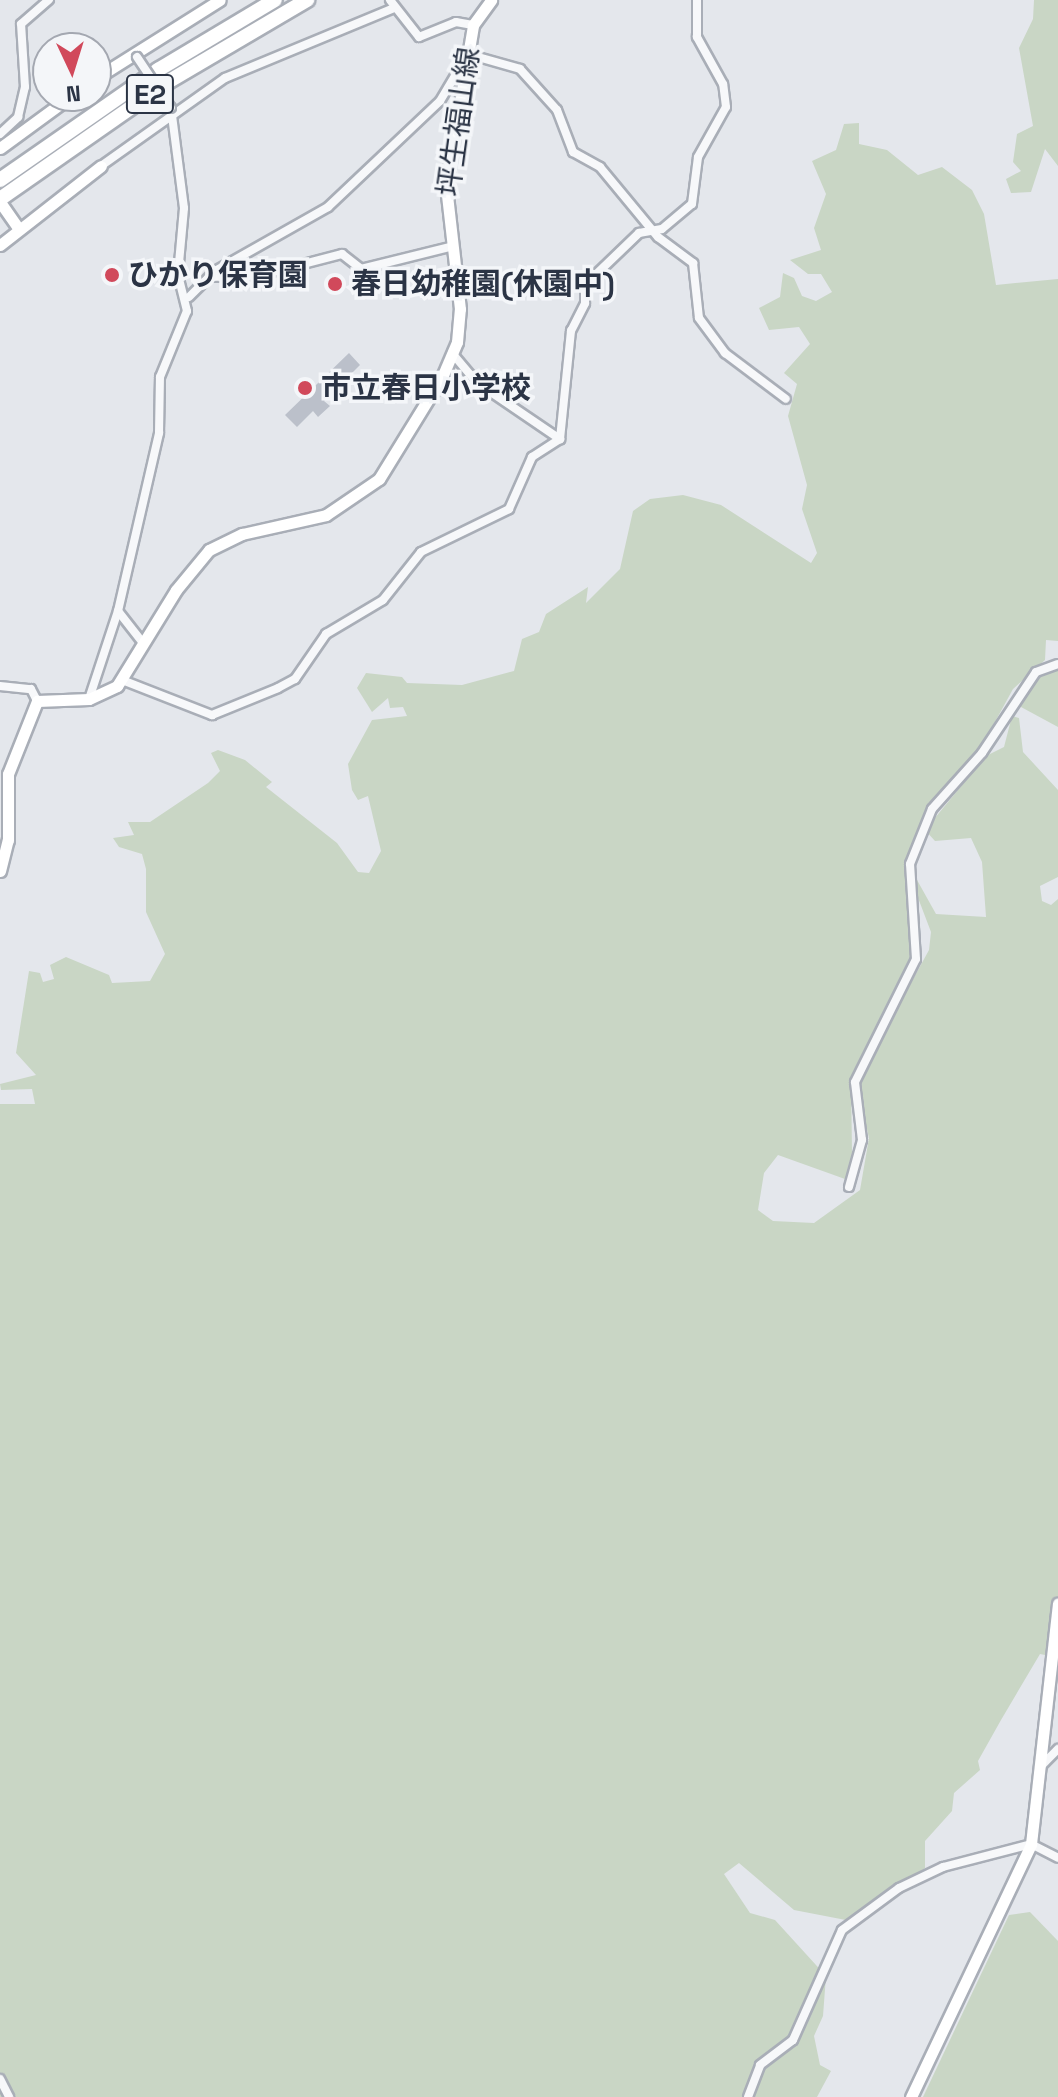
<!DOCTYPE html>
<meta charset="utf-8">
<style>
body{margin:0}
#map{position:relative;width:1058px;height:2097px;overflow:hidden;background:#e4e7ec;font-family:"Space Grotesk","Noto Sans JP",sans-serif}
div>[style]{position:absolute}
.green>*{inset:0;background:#c9d6c5}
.building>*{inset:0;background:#bbc0ca}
.roads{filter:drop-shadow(2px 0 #a9aeb7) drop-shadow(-2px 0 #a9aeb7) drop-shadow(0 2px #a9aeb7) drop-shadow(0 -2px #a9aeb7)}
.street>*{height:8px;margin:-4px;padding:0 4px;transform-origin:4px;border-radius:4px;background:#f7f8fa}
.secondary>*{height:11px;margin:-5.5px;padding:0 5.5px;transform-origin:5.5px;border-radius:5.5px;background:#fff}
.highway>*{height:14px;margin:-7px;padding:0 7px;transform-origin:7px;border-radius:7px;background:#fff}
.bridges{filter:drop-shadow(2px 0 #a9aeb7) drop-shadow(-2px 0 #a9aeb7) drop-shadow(0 2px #a9aeb7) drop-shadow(0 -2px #a9aeb7)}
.street-bridge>*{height:8px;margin:-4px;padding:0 4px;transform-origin:4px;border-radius:4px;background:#f7f8fa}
.dots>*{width:22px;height:22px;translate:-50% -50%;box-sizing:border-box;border:4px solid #f4f6f9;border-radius:50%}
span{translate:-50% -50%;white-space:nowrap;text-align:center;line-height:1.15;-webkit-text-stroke:7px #f4f6f9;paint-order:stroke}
.shield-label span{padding:2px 6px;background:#f4f6f9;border:2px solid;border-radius:6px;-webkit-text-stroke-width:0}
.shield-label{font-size:28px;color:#2b3445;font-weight:700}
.street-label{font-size:30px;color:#2b3445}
.poi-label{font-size:30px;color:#2b3445;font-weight:700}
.left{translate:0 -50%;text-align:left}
.north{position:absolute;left:32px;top:32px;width:80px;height:80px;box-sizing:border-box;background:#f4f6f9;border:2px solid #a4a8b1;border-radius:50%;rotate:176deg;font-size:22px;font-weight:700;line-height:32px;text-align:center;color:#2b3445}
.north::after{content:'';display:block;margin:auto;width:28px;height:36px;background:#d1495b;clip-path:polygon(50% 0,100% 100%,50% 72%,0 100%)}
</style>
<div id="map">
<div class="green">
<div style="clip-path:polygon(1034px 0,1058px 0,1058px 166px,1045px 149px,1031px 192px,1011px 193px,1006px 179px,1021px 171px,1013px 162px,1017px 134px,1033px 126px,1019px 48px,1033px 19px)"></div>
<div style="clip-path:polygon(859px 123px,859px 144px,887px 150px,918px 175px,942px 167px,972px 190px,984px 214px,996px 285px,1058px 279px,1058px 641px,1046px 640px,1045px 660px,1013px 689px,979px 751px,928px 807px,906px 864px,912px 957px,851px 1081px,852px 1153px,845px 1179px,778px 1155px,764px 1173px,758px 1210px,773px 1221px,814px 1223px,860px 1190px,869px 1138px,858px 1090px,865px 1067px,929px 950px,931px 932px,912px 882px,917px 880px,936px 914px,986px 917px,982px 862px,971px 838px,935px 841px,925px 830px,986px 756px,1004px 747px,1012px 716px,1019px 718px,1023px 752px,1058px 790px,1058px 877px,1040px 886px,1042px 901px,1051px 905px,1058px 899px,1058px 1599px,1045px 1655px,1040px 1654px,1001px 1720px,978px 1761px,980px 1770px,954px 1793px,952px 1811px,925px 1841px,925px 1868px,851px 1921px,794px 1910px,739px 1863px,724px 1874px,750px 1913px,775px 1920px,826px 1976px,823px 2016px,814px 2036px,820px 2065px,831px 2071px,817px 2097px,0 2097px,0 1104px,35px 1104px,32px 1089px,1px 1090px,0 1084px,36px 1075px,16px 1053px,29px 971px,40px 973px,43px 982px,54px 979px,50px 965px,66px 957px,109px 975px,112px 983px,150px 981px,165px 954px,146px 912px,146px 869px,142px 854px,119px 847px,113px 838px,134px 835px,128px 822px,150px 822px,208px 783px,220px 771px,211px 753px,218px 750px,245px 760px,272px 782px,266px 787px,337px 843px,358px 872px,369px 873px,381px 851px,368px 796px,358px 800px,352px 790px,348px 764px,372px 720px,407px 716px,403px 707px,390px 708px,388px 698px,372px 712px,357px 688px,366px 673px,402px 677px,407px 683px,462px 685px,514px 671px,522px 639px,539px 632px,546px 614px,588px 587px,586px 603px,620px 569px,633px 511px,650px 499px,683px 495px,721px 505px,811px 563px,817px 553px,802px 509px,807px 485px,788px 416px,797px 384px,784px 373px,810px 344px,799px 327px,769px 330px,759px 308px,780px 297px,783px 273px,794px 278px,802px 296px,816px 301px,832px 292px,821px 274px,808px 274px,790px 260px,821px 250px,814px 228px,826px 194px,812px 161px,836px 150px,844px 124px)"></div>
<div style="clip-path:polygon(1058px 670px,1058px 727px,1021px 707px,1020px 699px,1044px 673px)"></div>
<div style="clip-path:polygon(1030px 1912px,1058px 1941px,1058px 2097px,923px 2097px,1009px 1915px)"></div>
</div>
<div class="building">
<div style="clip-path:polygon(349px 353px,360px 365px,324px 401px,330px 406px,318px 417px,313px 411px,297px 427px,285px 415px)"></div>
</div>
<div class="roads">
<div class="street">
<div style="left:390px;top:0;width:47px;rotate:51.9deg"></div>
<div style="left:419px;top:37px;width:40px;rotate:-22deg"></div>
<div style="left:456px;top:22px;width:17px;rotate:10deg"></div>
<div style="left:471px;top:55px;width:51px;rotate:15.9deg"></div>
<div style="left:520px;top:69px;width:55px;rotate:47.9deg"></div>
<div style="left:557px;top:110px;width:45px;rotate:69.1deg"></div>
<div style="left:573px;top:152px;width:31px;rotate:29deg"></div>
<div style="left:600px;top:167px;width:91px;rotate:50.4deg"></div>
<div style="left:658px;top:237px;width:44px;rotate:36.6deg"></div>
<div style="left:693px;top:263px;width:55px;rotate:83.8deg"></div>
<div style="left:699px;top:318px;width:44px;rotate:53.4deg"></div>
<div style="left:725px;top:353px;width:76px;rotate:37deg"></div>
<div style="left:0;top:134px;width:25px;rotate:-43deg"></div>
<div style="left:18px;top:117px;width:31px;rotate:-77deg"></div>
<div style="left:25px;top:87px;width:63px;rotate:-93.6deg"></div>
<div style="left:21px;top:24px;width:37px;rotate:-41deg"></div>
<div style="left:101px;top:166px;width:152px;rotate:-35.4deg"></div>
<div style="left:225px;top:78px;width:183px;rotate:-22.5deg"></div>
<div style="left:211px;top:277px;width:50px;rotate:-2.3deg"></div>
<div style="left:261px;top:275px;width:84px;rotate:-14.5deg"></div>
<div style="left:342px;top:254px;width:24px;rotate:38deg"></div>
<div style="left:361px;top:269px;width:95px;rotate:-14deg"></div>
<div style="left:189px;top:297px;width:37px;rotate:-45deg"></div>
<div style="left:215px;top:271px;width:130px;rotate:-29.5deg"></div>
<div style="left:328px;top:207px;width:154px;rotate:-43.4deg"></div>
<div style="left:440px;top:101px;width:49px;rotate:-59.2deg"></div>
<div style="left:452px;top:353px;width:38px;rotate:50deg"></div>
<div style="left:476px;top:382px;width:102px;rotate:34.2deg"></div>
<div style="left:118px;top:611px;width:41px;rotate:52deg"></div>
<div style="left:122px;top:680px;width:97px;rotate:21.3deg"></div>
<div style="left:212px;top:715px;width:71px;rotate:-22.2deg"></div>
<div style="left:278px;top:688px;width:19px;rotate:-28deg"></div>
<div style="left:295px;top:679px;width:55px;rotate:-55.4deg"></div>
<div style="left:326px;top:634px;width:66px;rotate:-30.8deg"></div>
<div style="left:383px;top:600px;width:61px;rotate:-51.6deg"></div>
<div style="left:421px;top:552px;width:98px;rotate:-26deg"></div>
<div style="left:509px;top:509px;width:57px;rotate:-66.1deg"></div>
<div style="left:532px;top:457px;width:33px;rotate:-33deg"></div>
<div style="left:560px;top:439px;width:109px;rotate:-84.2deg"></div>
<div style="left:571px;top:331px;width:31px;rotate:-63deg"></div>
<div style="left:585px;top:303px;width:18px;rotate:-90deg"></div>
<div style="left:585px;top:285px;width:75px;rotate:-43.9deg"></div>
<div style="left:639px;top:233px;width:23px;rotate:-10deg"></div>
<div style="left:662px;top:229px;width:39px;rotate:-40deg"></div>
<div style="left:692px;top:204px;width:47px;rotate:-82.7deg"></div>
<div style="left:698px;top:157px;width:57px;rotate:-60.8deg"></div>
<div style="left:726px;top:107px;width:23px;rotate:-97deg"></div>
<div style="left:723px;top:84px;width:54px;rotate:-119deg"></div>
<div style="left:697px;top:37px;width:37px;rotate:-90deg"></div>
<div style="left:0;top:686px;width:31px;rotate:6deg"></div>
<div style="left:31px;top:689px;width:13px;rotate:63deg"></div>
<div style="left:89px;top:699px;width:93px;rotate:-71.8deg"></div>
<div style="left:118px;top:611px;width:183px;rotate:-77deg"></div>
<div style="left:159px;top:433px;width:56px;rotate:-89deg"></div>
<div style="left:160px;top:377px;width:71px;rotate:-67.8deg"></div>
<div style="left:187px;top:311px;width:38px;rotate:-104deg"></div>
<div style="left:178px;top:274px;width:66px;rotate:-84.8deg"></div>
<div style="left:184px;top:208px;width:101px;rotate:-97.4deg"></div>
<div style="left:849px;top:1187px;width:49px;rotate:-74.5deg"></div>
<div style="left:862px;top:1140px;width:58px;rotate:-96.9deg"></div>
<div style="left:855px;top:1082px;width:137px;rotate:-63.6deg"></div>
<div style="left:916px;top:959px;width:95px;rotate:-93.6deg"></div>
<div style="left:910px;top:864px;width:59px;rotate:-68.2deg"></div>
<div style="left:932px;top:809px;width:75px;rotate:-48.2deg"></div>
<div style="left:982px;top:753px;width:97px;rotate:-56.3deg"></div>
<div style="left:1036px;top:672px;width:23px;rotate:-20deg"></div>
<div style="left:1042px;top:1765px;width:23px;rotate:-45deg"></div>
<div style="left:0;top:2079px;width:20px;rotate:63deg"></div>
<div style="left:748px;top:2097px;width:34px;rotate:-69deg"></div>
<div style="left:760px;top:2065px;width:41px;rotate:-37.1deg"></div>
<div style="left:793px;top:2040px;width:120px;rotate:-66deg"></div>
<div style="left:842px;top:1930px;width:71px;rotate:-36.4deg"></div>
<div style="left:899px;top:1888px;width:49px;rotate:-25.5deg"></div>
<div style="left:943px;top:1867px;width:91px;rotate:-14.6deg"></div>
<div style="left:1031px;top:1844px;width:30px;rotate:27deg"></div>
</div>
<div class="secondary">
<div style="left:96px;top:78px;width:146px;rotate:-32.2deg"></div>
<div style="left:0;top:148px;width:88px;rotate:-36.2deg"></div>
<div style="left:0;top:202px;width:33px;rotate:55deg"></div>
<div style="left:0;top:245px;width:128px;rotate:-38deg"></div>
<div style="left:0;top:871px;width:32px;rotate:-76deg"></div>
<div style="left:8px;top:840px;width:66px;rotate:-90deg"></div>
<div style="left:8px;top:774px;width:79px;rotate:-68.3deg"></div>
<div style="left:37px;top:701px;width:52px;rotate:-2.2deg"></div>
<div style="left:89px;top:699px;width:31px;rotate:-25deg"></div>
<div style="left:117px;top:686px;width:113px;rotate:-58.4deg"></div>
<div style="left:176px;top:590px;width:52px;rotate:-50.5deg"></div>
<div style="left:209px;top:550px;width:37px;rotate:-26deg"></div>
<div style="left:242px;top:534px;width:86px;rotate:-12.7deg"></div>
<div style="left:326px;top:515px;width:64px;rotate:-34.2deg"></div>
<div style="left:379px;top:479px;width:122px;rotate:-58.4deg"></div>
<div style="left:443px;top:375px;width:36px;rotate:-67deg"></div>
<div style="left:457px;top:342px;width:33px;rotate:-85deg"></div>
<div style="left:460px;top:309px;width:123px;rotate:-96.5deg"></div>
<div style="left:446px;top:187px;width:164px;rotate:-80.5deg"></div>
<div style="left:473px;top:25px;width:31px;rotate:-54deg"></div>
<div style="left:911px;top:2097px;width:280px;rotate:-64.6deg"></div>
<div style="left:1031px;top:1844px;width:242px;rotate:-83.6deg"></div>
</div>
<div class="highway">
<div style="left:0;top:180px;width:193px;rotate:-34.8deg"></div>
<div style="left:158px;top:70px;width:136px;rotate:-30.9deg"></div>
<div style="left:0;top:199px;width:203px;rotate:-34.9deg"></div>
<div style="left:166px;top:83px;width:164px;rotate:-30.5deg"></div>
</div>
</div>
<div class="bridges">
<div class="street-bridge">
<div style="left:137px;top:57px;width:61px;rotate:56.3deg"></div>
</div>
</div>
<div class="dots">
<div style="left:112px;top:275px;background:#d1495b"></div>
<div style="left:335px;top:284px;background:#d1495b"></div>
<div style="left:305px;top:388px;background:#d1495b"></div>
</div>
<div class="shield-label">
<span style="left:150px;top:94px">E2</span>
</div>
<div class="street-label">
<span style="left:459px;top:122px;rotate:-82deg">坪生福山線</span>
</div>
<div class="poi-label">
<span class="left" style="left:128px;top:275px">ひかり保育園</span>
<span class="left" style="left:351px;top:284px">春日幼稚園(休園中)</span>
<span class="left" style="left:321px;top:388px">市立春日小学校</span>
</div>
<div class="north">N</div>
</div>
